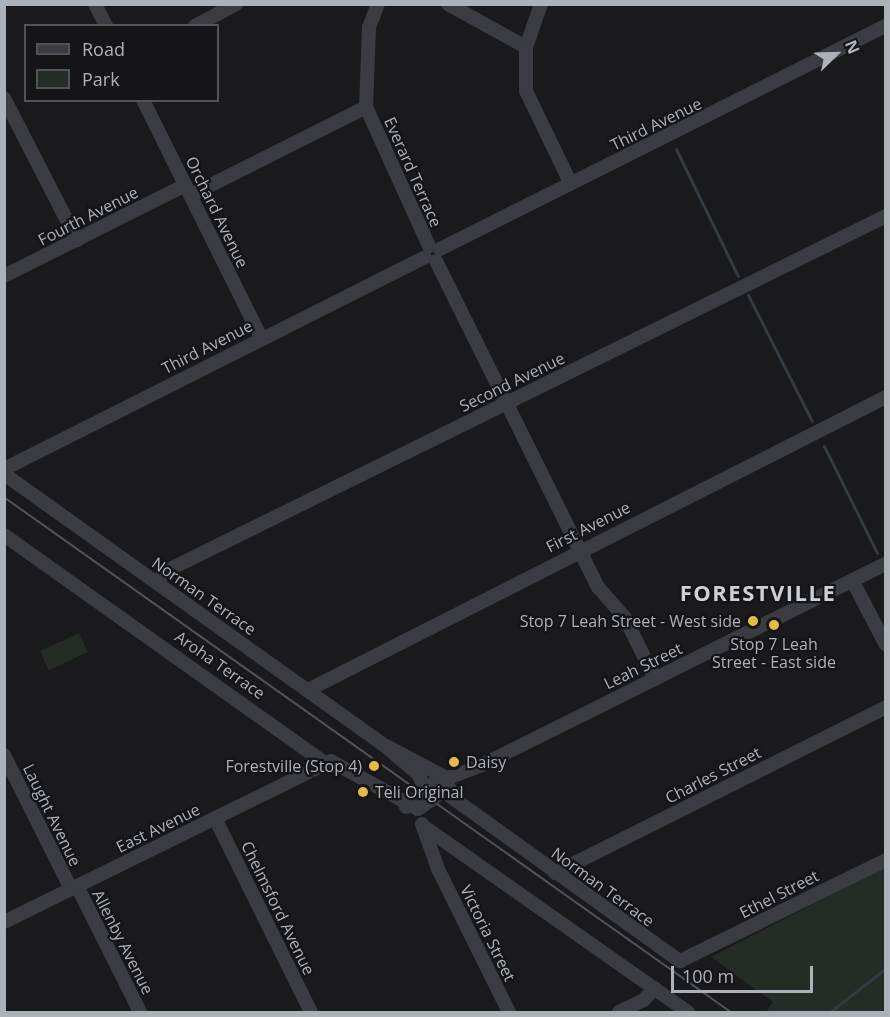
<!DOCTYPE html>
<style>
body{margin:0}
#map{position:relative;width:890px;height:1017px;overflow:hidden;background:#1a1a1c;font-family:"Open Sans",sans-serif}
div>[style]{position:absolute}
.green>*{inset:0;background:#242c26;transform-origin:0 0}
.stream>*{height:3px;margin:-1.5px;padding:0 1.5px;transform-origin:1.5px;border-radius:1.5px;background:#333a41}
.minor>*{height:14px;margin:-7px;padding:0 7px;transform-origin:7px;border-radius:7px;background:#3b3c41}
.tram>*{height:1.5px;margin:-0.75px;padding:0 0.75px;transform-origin:0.75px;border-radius:0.75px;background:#525459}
.dots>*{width:16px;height:16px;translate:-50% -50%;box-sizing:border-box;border:3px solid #151517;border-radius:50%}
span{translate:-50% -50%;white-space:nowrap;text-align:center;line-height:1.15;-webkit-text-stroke:4.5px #151517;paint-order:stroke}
.street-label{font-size:16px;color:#adb1ba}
.poi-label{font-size:16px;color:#adb1ba}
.right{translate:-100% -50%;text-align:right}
.left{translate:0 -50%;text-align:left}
.district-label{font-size:22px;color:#ced0d7;font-weight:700;letter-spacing:1.5px}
.frame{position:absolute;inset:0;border:6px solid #adb1ba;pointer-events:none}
.legend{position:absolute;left:24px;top:24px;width:195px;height:78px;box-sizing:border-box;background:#151517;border:2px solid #525358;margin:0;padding:8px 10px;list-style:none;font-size:18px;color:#adb1ba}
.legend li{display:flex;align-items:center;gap:12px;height:30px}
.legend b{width:30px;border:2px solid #525358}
.north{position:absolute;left:806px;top:24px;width:60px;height:60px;-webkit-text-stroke:4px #151517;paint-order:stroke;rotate:67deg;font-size:16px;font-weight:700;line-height:24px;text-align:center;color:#adb1ba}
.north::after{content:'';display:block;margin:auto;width:21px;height:27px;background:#adb1ba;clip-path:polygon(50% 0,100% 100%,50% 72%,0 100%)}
.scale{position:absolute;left:671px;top:966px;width:142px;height:27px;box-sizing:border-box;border:3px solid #adb1ba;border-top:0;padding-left:8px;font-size:18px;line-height:21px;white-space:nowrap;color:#adb1ba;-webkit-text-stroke:4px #151517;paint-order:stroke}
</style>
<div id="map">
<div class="green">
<div style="left:79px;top:633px;width:21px;height:43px;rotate:65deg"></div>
<div style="clip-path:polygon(885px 867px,885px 1012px,766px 1012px,773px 1002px,711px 957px)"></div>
</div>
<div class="stream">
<div style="left:676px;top:149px;width:141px;rotate:64deg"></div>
<div style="left:748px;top:295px;width:141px;rotate:63.1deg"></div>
<div style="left:824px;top:446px;width:119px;rotate:63.6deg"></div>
<div style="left:830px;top:1012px;width:71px;rotate:-38.2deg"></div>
</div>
<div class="minor">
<div style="left:95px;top:4px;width:25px;rotate:63deg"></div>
<div style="left:378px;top:4px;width:25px;rotate:111deg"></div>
<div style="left:369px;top:27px;width:80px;rotate:92.1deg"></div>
<div style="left:366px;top:107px;width:153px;rotate:65.6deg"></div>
<div style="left:448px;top:4px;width:89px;rotate:28.9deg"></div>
<div style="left:541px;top:4px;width:46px;rotate:109.2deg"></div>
<div style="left:526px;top:47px;width:44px;rotate:90deg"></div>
<div style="left:526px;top:91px;width:103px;rotate:64.2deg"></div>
<div style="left:195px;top:26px;width:47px;rotate:-28.2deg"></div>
<div style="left:4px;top:98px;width:160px;rotate:62.8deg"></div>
<div style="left:143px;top:100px;width:266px;rotate:63.6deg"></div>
<div style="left:191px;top:195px;width:196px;rotate:-26.7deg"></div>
<div style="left:440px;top:249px;width:499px;rotate:-26.6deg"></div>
<div style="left:436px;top:261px;width:364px;rotate:63.6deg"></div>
<div style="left:598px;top:587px;width:41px;rotate:48.9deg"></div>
<div style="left:625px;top:618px;width:68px;rotate:63.8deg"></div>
<div style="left:4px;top:276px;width:203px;rotate:-26.6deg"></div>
<div style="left:4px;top:469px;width:471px;rotate:-26.7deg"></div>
<div style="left:4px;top:474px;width:467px;rotate:35.5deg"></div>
<div style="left:384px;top:745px;width:46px;rotate:40.6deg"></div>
<div style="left:419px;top:775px;width:15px;rotate:70deg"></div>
<div style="left:4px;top:535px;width:395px;rotate:35.4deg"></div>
<div style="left:852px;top:580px;width:73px;rotate:62.4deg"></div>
<div style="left:156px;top:582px;width:17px;rotate:-45deg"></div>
<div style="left:168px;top:570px;width:801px;rotate:-26.24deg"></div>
<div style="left:308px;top:690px;width:648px;rotate:-26.88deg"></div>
<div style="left:388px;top:747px;width:64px;rotate:27.8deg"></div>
<div style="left:4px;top:755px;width:150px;rotate:63.4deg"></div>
<div style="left:443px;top:791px;width:292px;rotate:35.7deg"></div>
<div style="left:680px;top:961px;width:229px;rotate:-26.1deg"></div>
<div style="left:406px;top:807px;width:35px;rotate:-41deg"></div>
<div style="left:432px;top:784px;width:51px;rotate:-20.6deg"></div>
<div style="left:480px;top:766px;width:453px;rotate:-26.5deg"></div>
<div style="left:418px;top:809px;width:38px;rotate:-35deg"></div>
<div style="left:215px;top:818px;width:216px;rotate:63.7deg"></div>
<div style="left:422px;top:824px;width:48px;rotate:70.4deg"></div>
<div style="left:438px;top:869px;width:160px;rotate:63.6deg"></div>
<div style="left:423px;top:826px;width:324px;rotate:35.1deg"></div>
<div style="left:555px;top:873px;width:370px;rotate:-26.6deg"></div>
<div style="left:77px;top:886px;width:141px;rotate:63.4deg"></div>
<div style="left:4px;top:922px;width:364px;rotate:-26.2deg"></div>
<div style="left:331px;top:761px;width:99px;rotate:28.9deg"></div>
<div style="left:619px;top:1012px;width:28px;rotate:-26deg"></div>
<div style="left:644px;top:1000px;width:16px;rotate:-50deg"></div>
</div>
<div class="tram">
<div style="left:4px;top:497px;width:891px;rotate:35.31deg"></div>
</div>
<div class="dots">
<div style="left:753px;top:621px;background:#e4ba49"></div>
<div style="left:774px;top:625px;background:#e4ba49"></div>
<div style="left:454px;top:762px;background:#e4ba49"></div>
<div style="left:374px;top:766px;background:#e4ba49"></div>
<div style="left:363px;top:792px;background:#e4ba49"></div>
</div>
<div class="street-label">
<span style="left:656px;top:124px;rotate:-26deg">Third Avenue</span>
<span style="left:413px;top:172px;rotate:66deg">Everard Terrace</span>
<span style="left:217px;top:212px;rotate:64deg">Orchard Avenue</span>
<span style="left:88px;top:216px;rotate:-27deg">Fourth Avenue</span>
<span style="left:207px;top:347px;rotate:-27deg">Third Avenue</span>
<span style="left:512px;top:382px;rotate:-26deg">Second Avenue</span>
<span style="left:588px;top:527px;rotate:-27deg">First Avenue</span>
<span style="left:204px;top:596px;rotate:35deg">Norman Terrace</span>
<span style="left:220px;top:665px;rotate:35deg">Aroha Terrace</span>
<span style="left:643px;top:666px;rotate:-26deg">Leah Street</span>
<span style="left:713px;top:775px;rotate:-27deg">Charles Street</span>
<span style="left:52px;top:815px;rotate:64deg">Laught Avenue</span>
<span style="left:158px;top:828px;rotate:-26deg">East Avenue</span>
<span style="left:603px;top:887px;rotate:36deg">Norman Terrace</span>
<span style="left:779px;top:894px;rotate:-27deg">Ethel Street</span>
<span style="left:278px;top:908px;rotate:64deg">Chelmsford Avenue</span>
<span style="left:488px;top:933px;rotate:64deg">Victoria Street</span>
<span style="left:123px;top:942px;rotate:63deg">Allenby Avenue</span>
</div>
<div class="poi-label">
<span class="right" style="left:741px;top:621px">Stop 7 Leah Street - West side</span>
<span style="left:774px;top:653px">Stop 7 Leah<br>Street - East side</span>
<span class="left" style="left:466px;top:762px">Daisy</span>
<span class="right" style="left:362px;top:766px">Forestville (Stop 4)</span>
<span class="left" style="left:375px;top:792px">Teli Original</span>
</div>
<div class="district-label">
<span style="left:758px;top:593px">FORESTVILLE</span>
</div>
<div class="frame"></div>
<ul class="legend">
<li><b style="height:8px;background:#3b3c41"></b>Road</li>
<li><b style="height:16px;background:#242c26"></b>Park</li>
</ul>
<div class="north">N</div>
<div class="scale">100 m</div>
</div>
